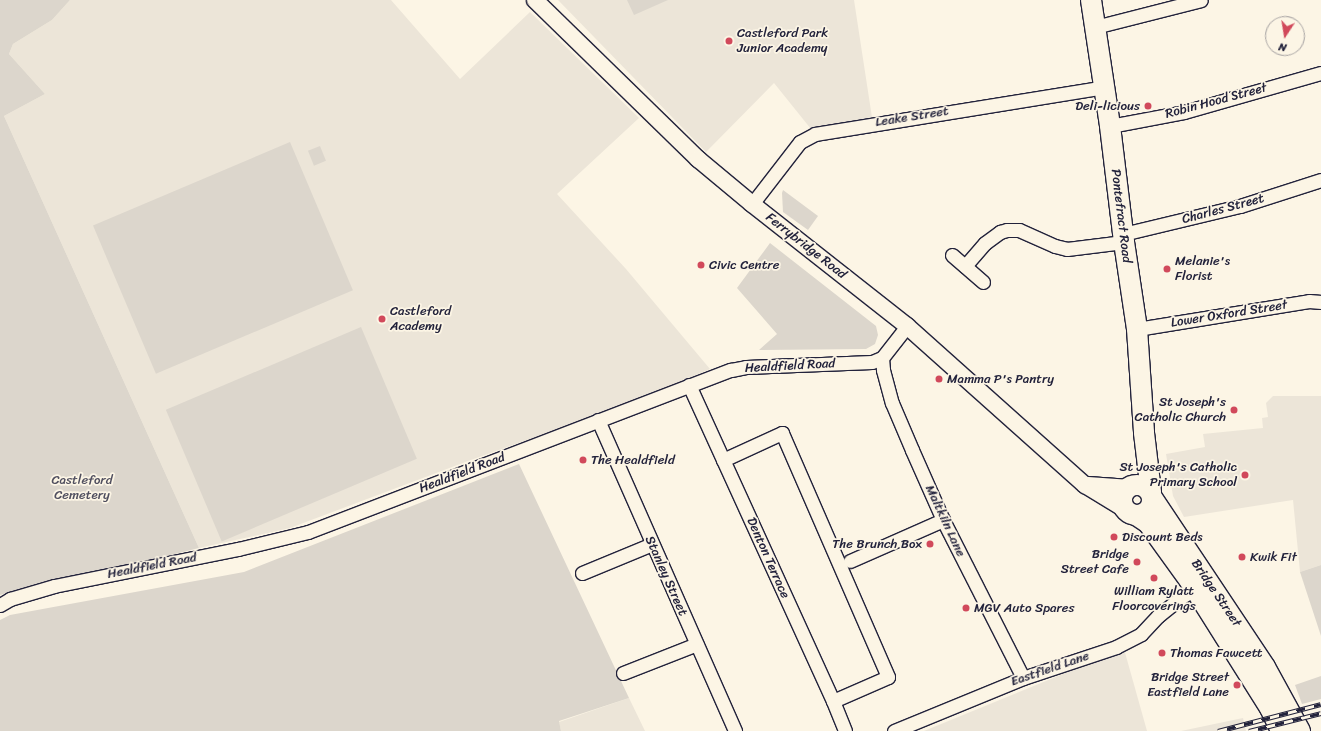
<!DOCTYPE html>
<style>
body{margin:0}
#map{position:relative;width:1321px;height:731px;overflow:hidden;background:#fcf5e5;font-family:Sriracha,sans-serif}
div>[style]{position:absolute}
.built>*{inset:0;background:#ece5d8}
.green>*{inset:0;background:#dcd6cc;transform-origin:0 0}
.roads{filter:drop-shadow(1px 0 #22223b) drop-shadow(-1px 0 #22223b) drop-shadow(0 1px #22223b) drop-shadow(0 -1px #22223b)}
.minor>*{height:13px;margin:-6.5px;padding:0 6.5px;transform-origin:6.5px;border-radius:6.5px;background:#fcf5e5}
.tertiary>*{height:16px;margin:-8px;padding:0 8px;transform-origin:8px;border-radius:8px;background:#fcf5e5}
.primary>*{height:20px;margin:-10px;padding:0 10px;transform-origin:10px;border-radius:10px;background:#fcf5e5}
.primary>.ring{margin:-10px;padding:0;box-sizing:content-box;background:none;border:20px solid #fcf5e5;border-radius:50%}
.rail>*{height:4.5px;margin-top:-2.25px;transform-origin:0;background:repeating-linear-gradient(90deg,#fcf5e5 0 9px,#22223b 0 18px);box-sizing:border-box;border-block:1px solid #22223b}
.dots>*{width:11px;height:11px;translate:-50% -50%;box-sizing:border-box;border:2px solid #fcf5e5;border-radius:50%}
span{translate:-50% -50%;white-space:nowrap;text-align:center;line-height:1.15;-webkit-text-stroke:3.5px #fcf5e5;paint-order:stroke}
.poi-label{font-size:13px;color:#22223b}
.left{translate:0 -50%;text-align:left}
.right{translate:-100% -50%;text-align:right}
.street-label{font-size:13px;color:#22223b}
.park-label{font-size:13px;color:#504f5f}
.north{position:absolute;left:1265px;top:16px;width:40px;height:40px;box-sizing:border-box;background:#fcf5e5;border:1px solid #a5a1a1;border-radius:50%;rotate:192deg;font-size:11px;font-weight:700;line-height:16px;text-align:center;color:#22223b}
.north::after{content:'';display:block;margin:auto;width:14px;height:18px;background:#d1495b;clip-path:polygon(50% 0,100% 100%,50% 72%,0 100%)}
</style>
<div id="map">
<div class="built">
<div style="clip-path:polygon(70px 0,391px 0,460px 79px,530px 12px,639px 118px,557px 194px,626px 269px,710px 369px,620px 407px,468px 461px,290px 528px,199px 548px,4px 116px,45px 94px,9px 54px,13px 44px,52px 20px)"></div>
<div style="clip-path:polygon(558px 0,854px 0,873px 124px,815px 134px,774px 83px,706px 152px)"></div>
<div style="clip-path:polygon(1273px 396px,1321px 396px,1321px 565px,1300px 572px,1293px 500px,1184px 517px,1173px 496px,1166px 454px,1205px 447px,1203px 434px,1263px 428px,1262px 418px,1268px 417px,1266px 403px)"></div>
<div style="clip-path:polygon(1124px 649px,1147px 731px,924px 731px)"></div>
<div style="clip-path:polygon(629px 698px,645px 731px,561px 731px,559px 722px)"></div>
<div style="clip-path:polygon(1243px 718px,1246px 731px,1181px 731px)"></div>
</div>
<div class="green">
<div style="clip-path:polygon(0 0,70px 0,52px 20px,13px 44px,9px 54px,45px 94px,4px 116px,199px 548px,123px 567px,42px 582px,0 595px)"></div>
<div style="clip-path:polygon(627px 0,668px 0,634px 15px)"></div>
<div style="left:290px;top:142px;width:161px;height:214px;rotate:67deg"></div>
<div style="left:320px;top:146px;width:16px;height:13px;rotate:68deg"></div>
<div style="clip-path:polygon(783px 190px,818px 216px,808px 230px,783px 212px,782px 193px)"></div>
<div style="clip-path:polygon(770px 243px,876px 326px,878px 335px,875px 344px,866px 349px,759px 350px,777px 334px,737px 288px)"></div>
<div style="left:361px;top:327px;width:143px;height:212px;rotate:67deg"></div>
<div style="clip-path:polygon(519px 464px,629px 698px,559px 721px,561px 731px,0 731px,0 620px,10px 615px,244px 572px)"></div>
<div style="clip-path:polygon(1321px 565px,1321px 636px,1300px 572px)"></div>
<div style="clip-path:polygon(1321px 676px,1321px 699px,1302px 704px,1295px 685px)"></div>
</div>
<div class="roads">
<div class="minor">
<div style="left:1095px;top:27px;width:109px;rotate:-14.3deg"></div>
<div style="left:1110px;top:126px;width:75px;rotate:-10.7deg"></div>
<div style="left:1184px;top:112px;width:142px;rotate:-15.9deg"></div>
<div style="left:752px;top:204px;width:78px;rotate:-52.3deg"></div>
<div style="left:800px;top:142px;width:17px;rotate:-28deg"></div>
<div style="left:815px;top:134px;width:293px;rotate:-9.2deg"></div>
<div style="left:1123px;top:234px;width:120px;rotate:-13.5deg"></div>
<div style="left:1240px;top:206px;width:85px;rotate:-17.8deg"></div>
<div style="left:952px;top:255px;width:41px;rotate:41.1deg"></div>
<div style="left:965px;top:266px;width:30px;rotate:-49deg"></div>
<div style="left:985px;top:243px;width:19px;rotate:-36deg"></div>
<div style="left:1000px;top:232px;width:7px;rotate:-16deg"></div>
<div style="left:1007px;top:230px;width:12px"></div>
<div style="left:1019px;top:230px;width:39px;rotate:24deg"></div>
<div style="left:1055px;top:246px;width:12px;rotate:14deg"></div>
<div style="left:1067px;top:249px;width:57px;rotate:-7deg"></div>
<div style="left:1137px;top:329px;width:174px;rotate:-9.2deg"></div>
<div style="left:1309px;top:301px;width:12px;rotate:5deg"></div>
<div style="left:882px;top:358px;width:12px;rotate:85deg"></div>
<div style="left:883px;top:370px;width:34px;rotate:75deg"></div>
<div style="left:892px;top:403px;width:51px;rotate:66.9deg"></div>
<div style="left:912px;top:450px;width:77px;rotate:66.1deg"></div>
<div style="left:943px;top:520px;width:177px;rotate:63.1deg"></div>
<div style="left:689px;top:385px;width:347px;rotate:65.5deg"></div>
<div style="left:833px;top:701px;width:32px;rotate:68deg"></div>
<div style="left:598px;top:420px;width:340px;rotate:66.2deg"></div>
<div style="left:723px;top:460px;width:65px;rotate:-24.6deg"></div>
<div style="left:782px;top:433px;width:266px;rotate:66.5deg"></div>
<div style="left:888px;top:677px;width:60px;rotate:156.4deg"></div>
<div style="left:850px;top:561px;width:102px;rotate:-23.8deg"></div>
<div style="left:582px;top:573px;width:76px;rotate:-22.5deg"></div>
<div style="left:0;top:605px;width:12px;rotate:-31deg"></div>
<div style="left:10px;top:599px;width:46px;rotate:-16.5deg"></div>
<div style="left:54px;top:586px;width:188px;rotate:-11.4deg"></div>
<div style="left:238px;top:549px;width:72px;rotate:-13.7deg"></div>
<div style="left:308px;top:532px;width:453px;rotate:-21deg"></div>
<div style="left:731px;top:370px;width:15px;rotate:-11deg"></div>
<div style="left:746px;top:367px;width:126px;rotate:-2.3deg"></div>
<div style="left:872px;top:362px;width:11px;rotate:-22deg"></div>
<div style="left:882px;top:358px;width:41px;rotate:-52deg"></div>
<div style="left:623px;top:673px;width:79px;rotate:-21.4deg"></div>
<div style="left:894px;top:731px;width:139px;rotate:-22.3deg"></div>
<div style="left:1023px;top:678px;width:98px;rotate:-18.4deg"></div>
<div style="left:1116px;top:647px;width:28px;rotate:-27deg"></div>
<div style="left:1141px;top:634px;width:25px;rotate:-47deg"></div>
<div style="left:1158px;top:616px;width:28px;rotate:-39deg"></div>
<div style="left:1180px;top:598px;width:17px;rotate:-31deg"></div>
<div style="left:1195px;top:589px;width:8px;rotate:-50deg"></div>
</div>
<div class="tertiary">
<div style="left:535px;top:0;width:228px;rotate:44.3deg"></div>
<div style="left:698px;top:159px;width:70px;rotate:39.8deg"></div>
<div style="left:752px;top:204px;width:197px;rotate:38.2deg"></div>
<div style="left:907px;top:326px;width:239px;rotate:41.8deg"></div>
<div style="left:1085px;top:485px;width:48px;rotate:31.4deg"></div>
<div style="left:1088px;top:485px;width:39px;rotate:4deg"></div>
</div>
<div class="primary">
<div style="left:1091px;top:0;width:127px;rotate:81.4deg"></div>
<div style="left:1110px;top:126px;width:117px;rotate:83.1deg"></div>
<div style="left:1124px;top:242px;width:88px;rotate:81.5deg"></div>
<div style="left:1137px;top:329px;width:104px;rotate:86.1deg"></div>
<div style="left:1144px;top:433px;width:59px;rotate:83.2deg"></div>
<div class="ring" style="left:1122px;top:485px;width:10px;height:10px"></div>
<div style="left:1153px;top:499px;width:202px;rotate:56.3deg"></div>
<div style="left:1265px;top:667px;width:73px;rotate:61.3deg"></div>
<div style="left:1136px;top:515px;width:14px;rotate:34deg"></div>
<div style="left:1148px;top:523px;width:72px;rotate:54.1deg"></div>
<div style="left:1190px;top:581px;width:150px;rotate:57.8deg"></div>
<div style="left:1270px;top:708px;width:25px;rotate:64deg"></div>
</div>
</div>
<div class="rail">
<div style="left:1218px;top:731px;width:106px;rotate:-14.7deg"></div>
<div style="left:1249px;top:731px;width:74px;rotate:-14deg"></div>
</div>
<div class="dots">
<div style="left:729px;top:41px;background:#d1495b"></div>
<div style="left:1148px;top:106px;background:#d1495b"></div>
<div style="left:701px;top:265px;background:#d1495b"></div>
<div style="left:1167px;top:269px;background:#d1495b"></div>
<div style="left:382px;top:319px;background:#d1495b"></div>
<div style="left:939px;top:379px;background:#d1495b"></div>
<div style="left:1234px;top:410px;background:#d1495b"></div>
<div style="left:583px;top:460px;background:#d1495b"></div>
<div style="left:1245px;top:475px;background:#d1495b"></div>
<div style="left:1114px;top:537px;background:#d1495b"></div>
<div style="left:930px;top:544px;background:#d1495b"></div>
<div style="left:1242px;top:557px;background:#d1495b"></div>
<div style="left:1137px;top:562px;background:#d1495b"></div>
<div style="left:1154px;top:578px;background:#d1495b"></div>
<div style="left:966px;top:608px;background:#d1495b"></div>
<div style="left:1162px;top:653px;background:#d1495b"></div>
<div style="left:1237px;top:685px;background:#d1495b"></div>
</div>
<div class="poi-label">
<span class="left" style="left:737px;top:41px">Castleford Park<br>Junior Academy</span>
<span class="right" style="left:1140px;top:106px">Deli-licious</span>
<span class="left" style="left:1175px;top:269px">Melanie's<br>Florist</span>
<span class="left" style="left:709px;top:265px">Civic Centre</span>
<span class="left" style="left:390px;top:319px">Castleford<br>Academy</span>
<span class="left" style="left:947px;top:379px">Mamma P's Pantry</span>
<span class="right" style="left:1226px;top:410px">St Joseph's<br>Catholic Church</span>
<span class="left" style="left:591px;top:460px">The Healdfield</span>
<span class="right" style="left:1237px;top:475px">St Joseph's Catholic<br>Primary School</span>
<span class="left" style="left:1122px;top:537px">Discount Beds</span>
<span class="right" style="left:922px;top:544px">The Brunch Box</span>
<span class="right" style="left:1129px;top:562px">Bridge<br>Street Cafe</span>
<span class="left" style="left:1250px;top:557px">Kwik Fit</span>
<span style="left:1154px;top:599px">William Rylatt<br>Floorcoverings</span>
<span class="left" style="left:974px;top:608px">MGV Auto Spares</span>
<span class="left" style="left:1170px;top:653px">Thomas Fawcett</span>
<span class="right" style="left:1229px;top:685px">Bridge Street<br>Eastfield Lane</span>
</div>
<div class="street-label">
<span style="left:1216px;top:101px;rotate:-15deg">Robin Hood Street</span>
<span style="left:912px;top:117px;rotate:-9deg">Leake Street</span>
<span style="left:1223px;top:209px;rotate:-15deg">Charles Street</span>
<span style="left:1121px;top:216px;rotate:83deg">Pontefract Road</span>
<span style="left:806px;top:246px;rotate:38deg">Ferrybridge Road</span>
<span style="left:1229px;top:314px;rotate:-9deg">Lower Oxford Street</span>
<span style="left:790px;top:366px;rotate:-3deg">Healdfield Road</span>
<span style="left:462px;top:473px;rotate:-21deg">Healdfield Road</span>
<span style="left:945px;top:521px;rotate:65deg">Maltkiln Lane</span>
<span style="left:768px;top:558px;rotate:66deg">Denton Terrace</span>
<span style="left:152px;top:566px;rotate:-11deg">Healdfield Road</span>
<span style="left:666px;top:576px;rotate:66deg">Stanley Street</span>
<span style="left:1216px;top:593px;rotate:56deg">Bridge Street</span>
<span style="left:1050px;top:669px;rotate:-19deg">Eastfield Lane</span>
</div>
<div class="park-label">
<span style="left:82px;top:488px">Castleford<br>Cemetery</span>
</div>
<div class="north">N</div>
</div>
